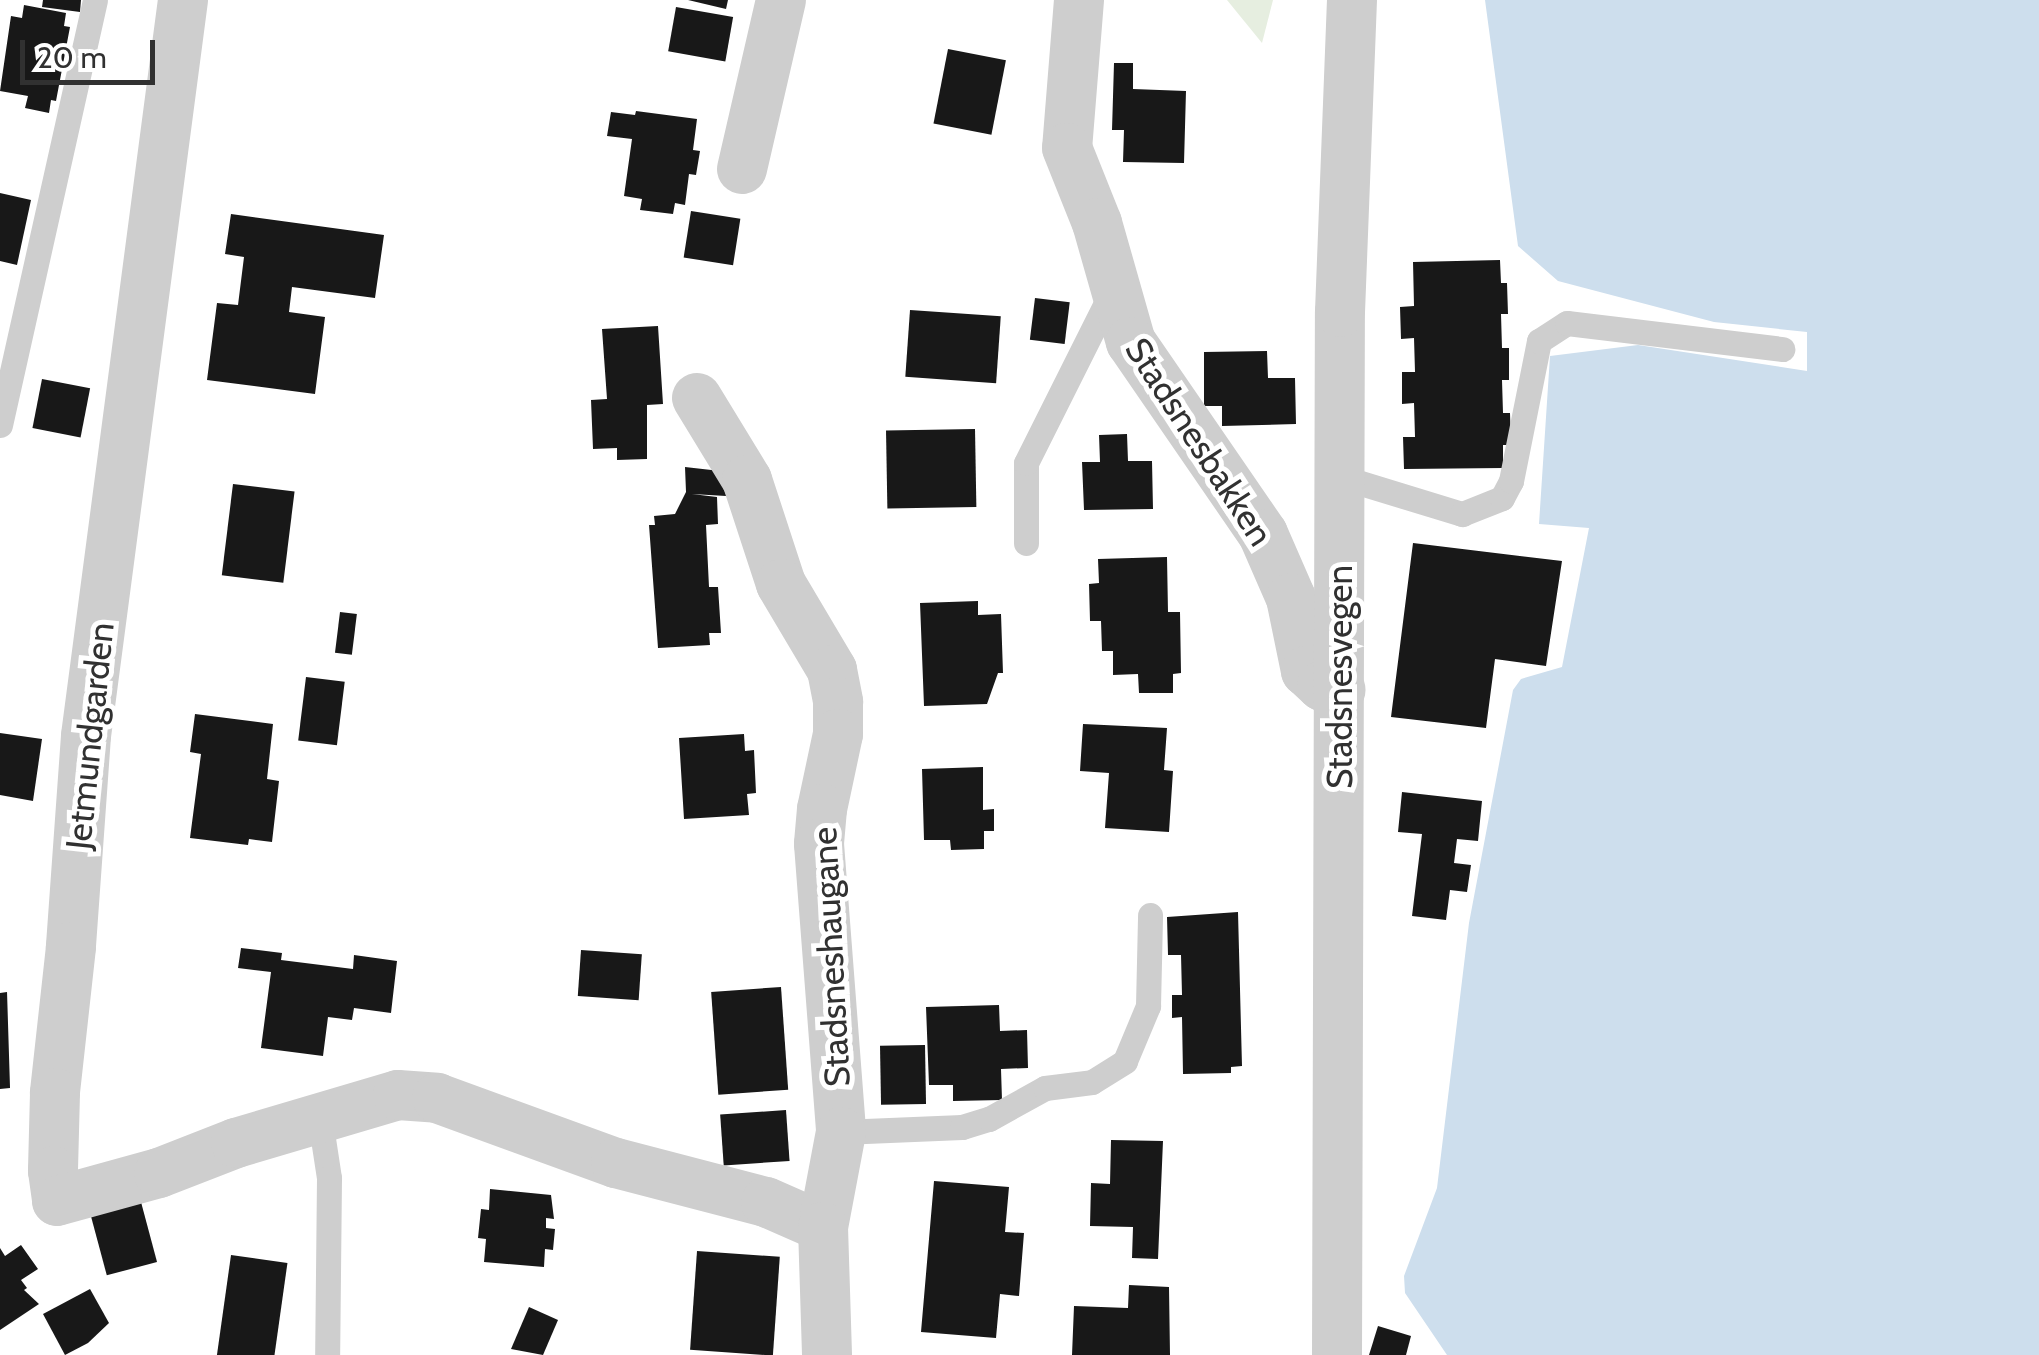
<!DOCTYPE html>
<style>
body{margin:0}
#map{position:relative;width:2039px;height:1355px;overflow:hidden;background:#fff;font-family:Cabin,sans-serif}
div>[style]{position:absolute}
.green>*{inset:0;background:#e6eee0}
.water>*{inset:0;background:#cddeed}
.building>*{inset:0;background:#181818;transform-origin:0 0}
.lane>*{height:25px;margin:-12.5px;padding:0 12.5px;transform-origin:12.5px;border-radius:12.5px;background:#cecece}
.street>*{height:50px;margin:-25px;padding:0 25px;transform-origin:25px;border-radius:25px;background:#cecece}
span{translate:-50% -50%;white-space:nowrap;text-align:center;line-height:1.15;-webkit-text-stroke:10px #fff;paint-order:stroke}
.street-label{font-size:35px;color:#313131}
.scale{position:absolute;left:20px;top:40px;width:135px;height:45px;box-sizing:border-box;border:5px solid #313131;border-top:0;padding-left:12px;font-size:30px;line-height:35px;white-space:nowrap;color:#313131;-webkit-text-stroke:8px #fff;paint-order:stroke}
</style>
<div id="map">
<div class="green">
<div style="clip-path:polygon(1227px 0,1273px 0,1262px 43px)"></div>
</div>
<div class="water">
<div style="clip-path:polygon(1485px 0,2039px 0,2039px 1355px,1447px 1355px,1405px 1293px,1404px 1276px,1437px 1188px,1469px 923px,1513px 690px,1521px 679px,1562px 667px,1589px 528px,1539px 524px,1550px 356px,1638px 345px,1807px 371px,1807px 332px,1714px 322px,1558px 281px,1518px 246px)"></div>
</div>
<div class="building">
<div style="clip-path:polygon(43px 0,81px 0,80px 12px,42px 7px)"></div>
<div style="clip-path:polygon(688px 0,728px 0,726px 9px)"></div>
<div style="clip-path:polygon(24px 5px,66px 13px,64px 26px,70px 27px,56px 101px,51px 100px,49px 113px,25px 108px,28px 96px,0 91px,11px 16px,22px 18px)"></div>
<div style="left:676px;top:7px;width:58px;height:45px;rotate:10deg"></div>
<div style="left:948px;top:49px;width:59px;height:76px;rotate:11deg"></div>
<div style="clip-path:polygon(1114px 63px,1133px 63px,1133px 89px,1186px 91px,1184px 163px,1123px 162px,1124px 130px,1112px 130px)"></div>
<div style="clip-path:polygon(636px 111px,697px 119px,693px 150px,700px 151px,696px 175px,689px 174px,685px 205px,675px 203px,673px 214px,640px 210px,642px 199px,624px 196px,632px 139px,607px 136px,611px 112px,635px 115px)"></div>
<div style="clip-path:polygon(0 193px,31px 200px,17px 265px,0 261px)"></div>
<div style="left:691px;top:211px;width:50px;height:47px;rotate:9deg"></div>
<div style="clip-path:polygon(231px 214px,384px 235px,375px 298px,292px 287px,289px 312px,325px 317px,315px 394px,207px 380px,217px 303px,238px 305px,244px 257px,225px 254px)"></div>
<div style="clip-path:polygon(1500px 260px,1501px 283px,1507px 283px,1508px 314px,1501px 314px,1502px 348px,1509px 348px,1509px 380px,1502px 380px,1503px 413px,1510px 413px,1511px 445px,1503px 445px,1503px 468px,1404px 469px,1403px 437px,1415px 437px,1414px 403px,1402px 404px,1402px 372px,1415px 372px,1414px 338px,1401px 339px,1400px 307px,1414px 306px,1413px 262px)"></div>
<div style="left:1035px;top:298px;width:35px;height:42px;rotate:7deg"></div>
<div style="left:910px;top:310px;width:91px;height:67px;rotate:4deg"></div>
<div style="clip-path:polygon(658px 326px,663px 404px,647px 405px,647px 459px,617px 460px,617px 448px,593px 449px,591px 400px,607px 399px,602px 329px)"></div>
<div style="clip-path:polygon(1267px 351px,1268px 378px,1295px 378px,1296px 424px,1222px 426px,1222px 406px,1204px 406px,1204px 352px)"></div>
<div style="left:42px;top:379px;width:49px;height:50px;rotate:11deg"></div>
<div style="left:975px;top:429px;width:78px;height:89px;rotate:89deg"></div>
<div style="clip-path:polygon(1127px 434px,1128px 461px,1152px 461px,1153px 509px,1084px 510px,1082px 462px,1100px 462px,1099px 435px)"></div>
<div style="clip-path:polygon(685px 467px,729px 472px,726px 496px,692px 494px,717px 497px,718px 524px,706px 525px,709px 587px,718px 587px,721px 633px,709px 633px,710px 645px,658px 648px,649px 525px,655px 525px,654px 516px,675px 514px,686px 492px)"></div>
<div style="left:233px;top:484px;width:62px;height:92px;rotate:7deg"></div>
<div style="clip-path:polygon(1413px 543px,1562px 561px,1546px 666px,1495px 659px,1486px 728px,1391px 717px)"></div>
<div style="clip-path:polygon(1167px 557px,1168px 612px,1180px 612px,1181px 673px,1173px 674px,1173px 693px,1139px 693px,1138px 674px,1113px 675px,1113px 651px,1102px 651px,1101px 621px,1090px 621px,1089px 584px,1099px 583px,1098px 559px)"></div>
<div style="clip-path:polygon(978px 601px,978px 615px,1001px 614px,1003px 673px,998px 673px,987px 704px,924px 706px,920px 603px)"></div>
<div style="left:340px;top:612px;width:17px;height:41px;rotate:7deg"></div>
<div style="left:306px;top:677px;width:39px;height:64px;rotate:7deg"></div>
<div style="clip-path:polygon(195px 714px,273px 724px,267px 779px,279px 781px,272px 842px,249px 839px,248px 845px,190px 838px,201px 754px,190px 752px)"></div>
<div style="clip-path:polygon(1083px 724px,1167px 728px,1164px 770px,1173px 771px,1169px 832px,1105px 828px,1109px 773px,1080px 771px)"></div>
<div style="clip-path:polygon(0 733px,42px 739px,33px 801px,0 795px)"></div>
<div style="clip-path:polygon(744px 734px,745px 751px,754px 750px,756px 793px,747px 794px,749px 815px,684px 819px,679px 738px)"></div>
<div style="clip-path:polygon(983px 767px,983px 810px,994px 809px,994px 831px,984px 831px,984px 849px,951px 850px,950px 840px,924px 840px,922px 769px)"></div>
<div style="clip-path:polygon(1402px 792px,1482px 801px,1478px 841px,1457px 839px,1454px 863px,1471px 865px,1467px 892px,1450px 890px,1446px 920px,1412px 916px,1422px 834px,1398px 832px)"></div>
<div style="clip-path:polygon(1238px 912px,1242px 1066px,1231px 1067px,1231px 1073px,1183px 1074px,1182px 1017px,1172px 1018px,1172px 995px,1182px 995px,1181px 955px,1168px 955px,1167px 917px)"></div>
<div style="clip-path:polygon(241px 948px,282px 953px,281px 960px,353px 969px,354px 955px,397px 961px,391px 1013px,354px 1008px,352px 1020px,328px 1017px,323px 1056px,261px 1048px,271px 972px,238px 968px)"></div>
<div style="left:581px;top:950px;width:61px;height:46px;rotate:4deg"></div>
<div style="left:781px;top:987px;width:103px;height:70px;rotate:86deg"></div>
<div style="clip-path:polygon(7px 992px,10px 1088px,0 1089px,0 993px)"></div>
<div style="clip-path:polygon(999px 1005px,1000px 1031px,1027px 1030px,1028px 1068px,1001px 1069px,1002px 1100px,953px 1101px,953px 1085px,929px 1085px,926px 1007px)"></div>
<div style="left:925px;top:1045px;width:59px;height:45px;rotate:89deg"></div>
<div style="left:786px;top:1110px;width:51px;height:66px;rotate:86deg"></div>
<div style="clip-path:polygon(1111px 1140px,1163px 1141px,1158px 1259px,1132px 1258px,1133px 1227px,1090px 1226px,1091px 1183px,1110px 1184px)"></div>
<div style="clip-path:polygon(934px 1181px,1009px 1187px,1005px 1232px,1024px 1233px,1019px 1296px,1000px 1294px,996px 1338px,921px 1332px)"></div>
<div style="clip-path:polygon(490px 1189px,551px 1195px,554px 1219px,546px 1218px,546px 1228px,555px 1229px,553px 1250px,545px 1249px,544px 1267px,484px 1262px,486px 1239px,478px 1238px,481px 1209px,489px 1210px)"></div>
<div style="left:141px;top:1202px;width:62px;height:52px;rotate:75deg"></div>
<div style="clip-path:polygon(21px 1245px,38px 1269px,21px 1280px,27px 1288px,24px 1290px,39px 1304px,0 1330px,0 1248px,5px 1256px)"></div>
<div style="left:697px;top:1251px;width:83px;height:99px;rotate:4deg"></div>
<div style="left:231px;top:1255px;width:57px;height:101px;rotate:8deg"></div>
<div style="clip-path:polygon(1129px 1285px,1169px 1287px,1170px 1355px,1072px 1355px,1074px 1306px,1128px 1308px)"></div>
<div style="clip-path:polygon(90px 1289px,109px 1323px,88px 1343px,65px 1355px,43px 1314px)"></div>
<div style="clip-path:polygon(529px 1307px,558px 1320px,543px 1355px,511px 1349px)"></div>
<div style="clip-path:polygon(1378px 1326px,1411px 1336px,1406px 1355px,1369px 1355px)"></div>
</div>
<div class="lane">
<div style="left:0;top:425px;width:435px;rotate:-77.4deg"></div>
<div style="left:1341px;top:477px;width:127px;rotate:17deg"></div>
<div style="left:1462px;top:514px;width:43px;rotate:-21.8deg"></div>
<div style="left:1502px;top:498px;width:19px;rotate:-62deg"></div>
<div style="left:1511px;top:481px;width:143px;rotate:-78.7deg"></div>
<div style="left:1539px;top:341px;width:33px;rotate:-33deg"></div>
<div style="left:1567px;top:323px;width:217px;rotate:6.9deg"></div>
<div style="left:1026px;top:543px;width:80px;rotate:-90deg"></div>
<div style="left:1026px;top:463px;width:190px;rotate:-63.4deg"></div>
<div style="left:320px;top:1119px;width:60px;rotate:81.3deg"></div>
<div style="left:329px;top:1178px;width:177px;rotate:90.6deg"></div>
<div style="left:841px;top:1132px;width:121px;rotate:-2.4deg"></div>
<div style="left:962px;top:1127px;width:28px;rotate:-17deg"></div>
<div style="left:989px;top:1119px;width:64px;rotate:-29deg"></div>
<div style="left:1045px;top:1088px;width:47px;rotate:-7.3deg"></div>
<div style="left:1092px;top:1082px;width:39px;rotate:-32deg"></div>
<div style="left:1125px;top:1061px;width:60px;rotate:-67.3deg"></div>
<div style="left:1148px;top:1006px;width:91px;rotate:-88.7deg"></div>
</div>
<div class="street">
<div style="left:183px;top:0;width:742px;rotate:97.51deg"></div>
<div style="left:86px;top:736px;width:212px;rotate:94.1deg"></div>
<div style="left:71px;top:947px;width:147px;rotate:96.3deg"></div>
<div style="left:55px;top:1093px;width:78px;rotate:91.5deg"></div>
<div style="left:53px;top:1171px;width:30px;rotate:82deg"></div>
<div style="left:57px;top:1201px;width:106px;rotate:-15.4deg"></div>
<div style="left:159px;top:1173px;width:83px;rotate:-21.3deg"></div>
<div style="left:236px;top:1143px;width:169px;rotate:-16.5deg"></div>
<div style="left:398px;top:1095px;width:39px;rotate:4deg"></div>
<div style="left:437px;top:1098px;width:190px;rotate:20deg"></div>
<div style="left:616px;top:1163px;width:155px;rotate:14.6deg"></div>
<div style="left:766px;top:1202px;width:62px;rotate:23.7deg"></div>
<div style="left:1079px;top:0;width:148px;rotate:94.6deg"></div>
<div style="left:1067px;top:148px;width:81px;rotate:68.2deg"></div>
<div style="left:1097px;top:223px;width:124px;rotate:74.1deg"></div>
<div style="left:1131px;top:342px;width:233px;rotate:55.5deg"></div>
<div style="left:1263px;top:534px;width:70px;rotate:66.4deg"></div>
<div style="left:1291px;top:598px;width:75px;rotate:78.4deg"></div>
<div style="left:1306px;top:671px;width:22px;rotate:43deg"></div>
<div style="left:1322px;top:686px;width:19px;rotate:12deg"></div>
<div style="left:742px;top:169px;width:173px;rotate:-77deg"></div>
<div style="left:697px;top:398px;width:96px;rotate:58.6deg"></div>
<div style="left:747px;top:480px;width:109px;rotate:71.9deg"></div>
<div style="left:781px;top:584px;width:100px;rotate:59.3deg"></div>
<div style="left:832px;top:670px;width:33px;rotate:79deg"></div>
<div style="left:838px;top:702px;width:32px;rotate:90deg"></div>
<div style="left:838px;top:734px;width:77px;rotate:102deg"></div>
<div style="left:822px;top:809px;width:35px;rotate:95deg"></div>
<div style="left:819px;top:844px;width:289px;rotate:85.6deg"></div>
<div style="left:841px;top:1132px;width:97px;rotate:100.7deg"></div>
<div style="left:823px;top:1227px;width:128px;rotate:88.2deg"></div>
<div style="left:1337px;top:1355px;width:1043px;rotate:-89.84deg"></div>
<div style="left:1340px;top:312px;width:312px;rotate:-87.8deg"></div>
</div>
<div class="street-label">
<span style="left:1199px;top:442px;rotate:57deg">Stadsnesbakken</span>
<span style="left:1340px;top:677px;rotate:-90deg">Stadsnesvegen</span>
<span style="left:90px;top:736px;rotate:-84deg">Jetmundgarden</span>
<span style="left:831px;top:957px;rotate:-93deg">Stadsneshaugane</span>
</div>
<div class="scale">20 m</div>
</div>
